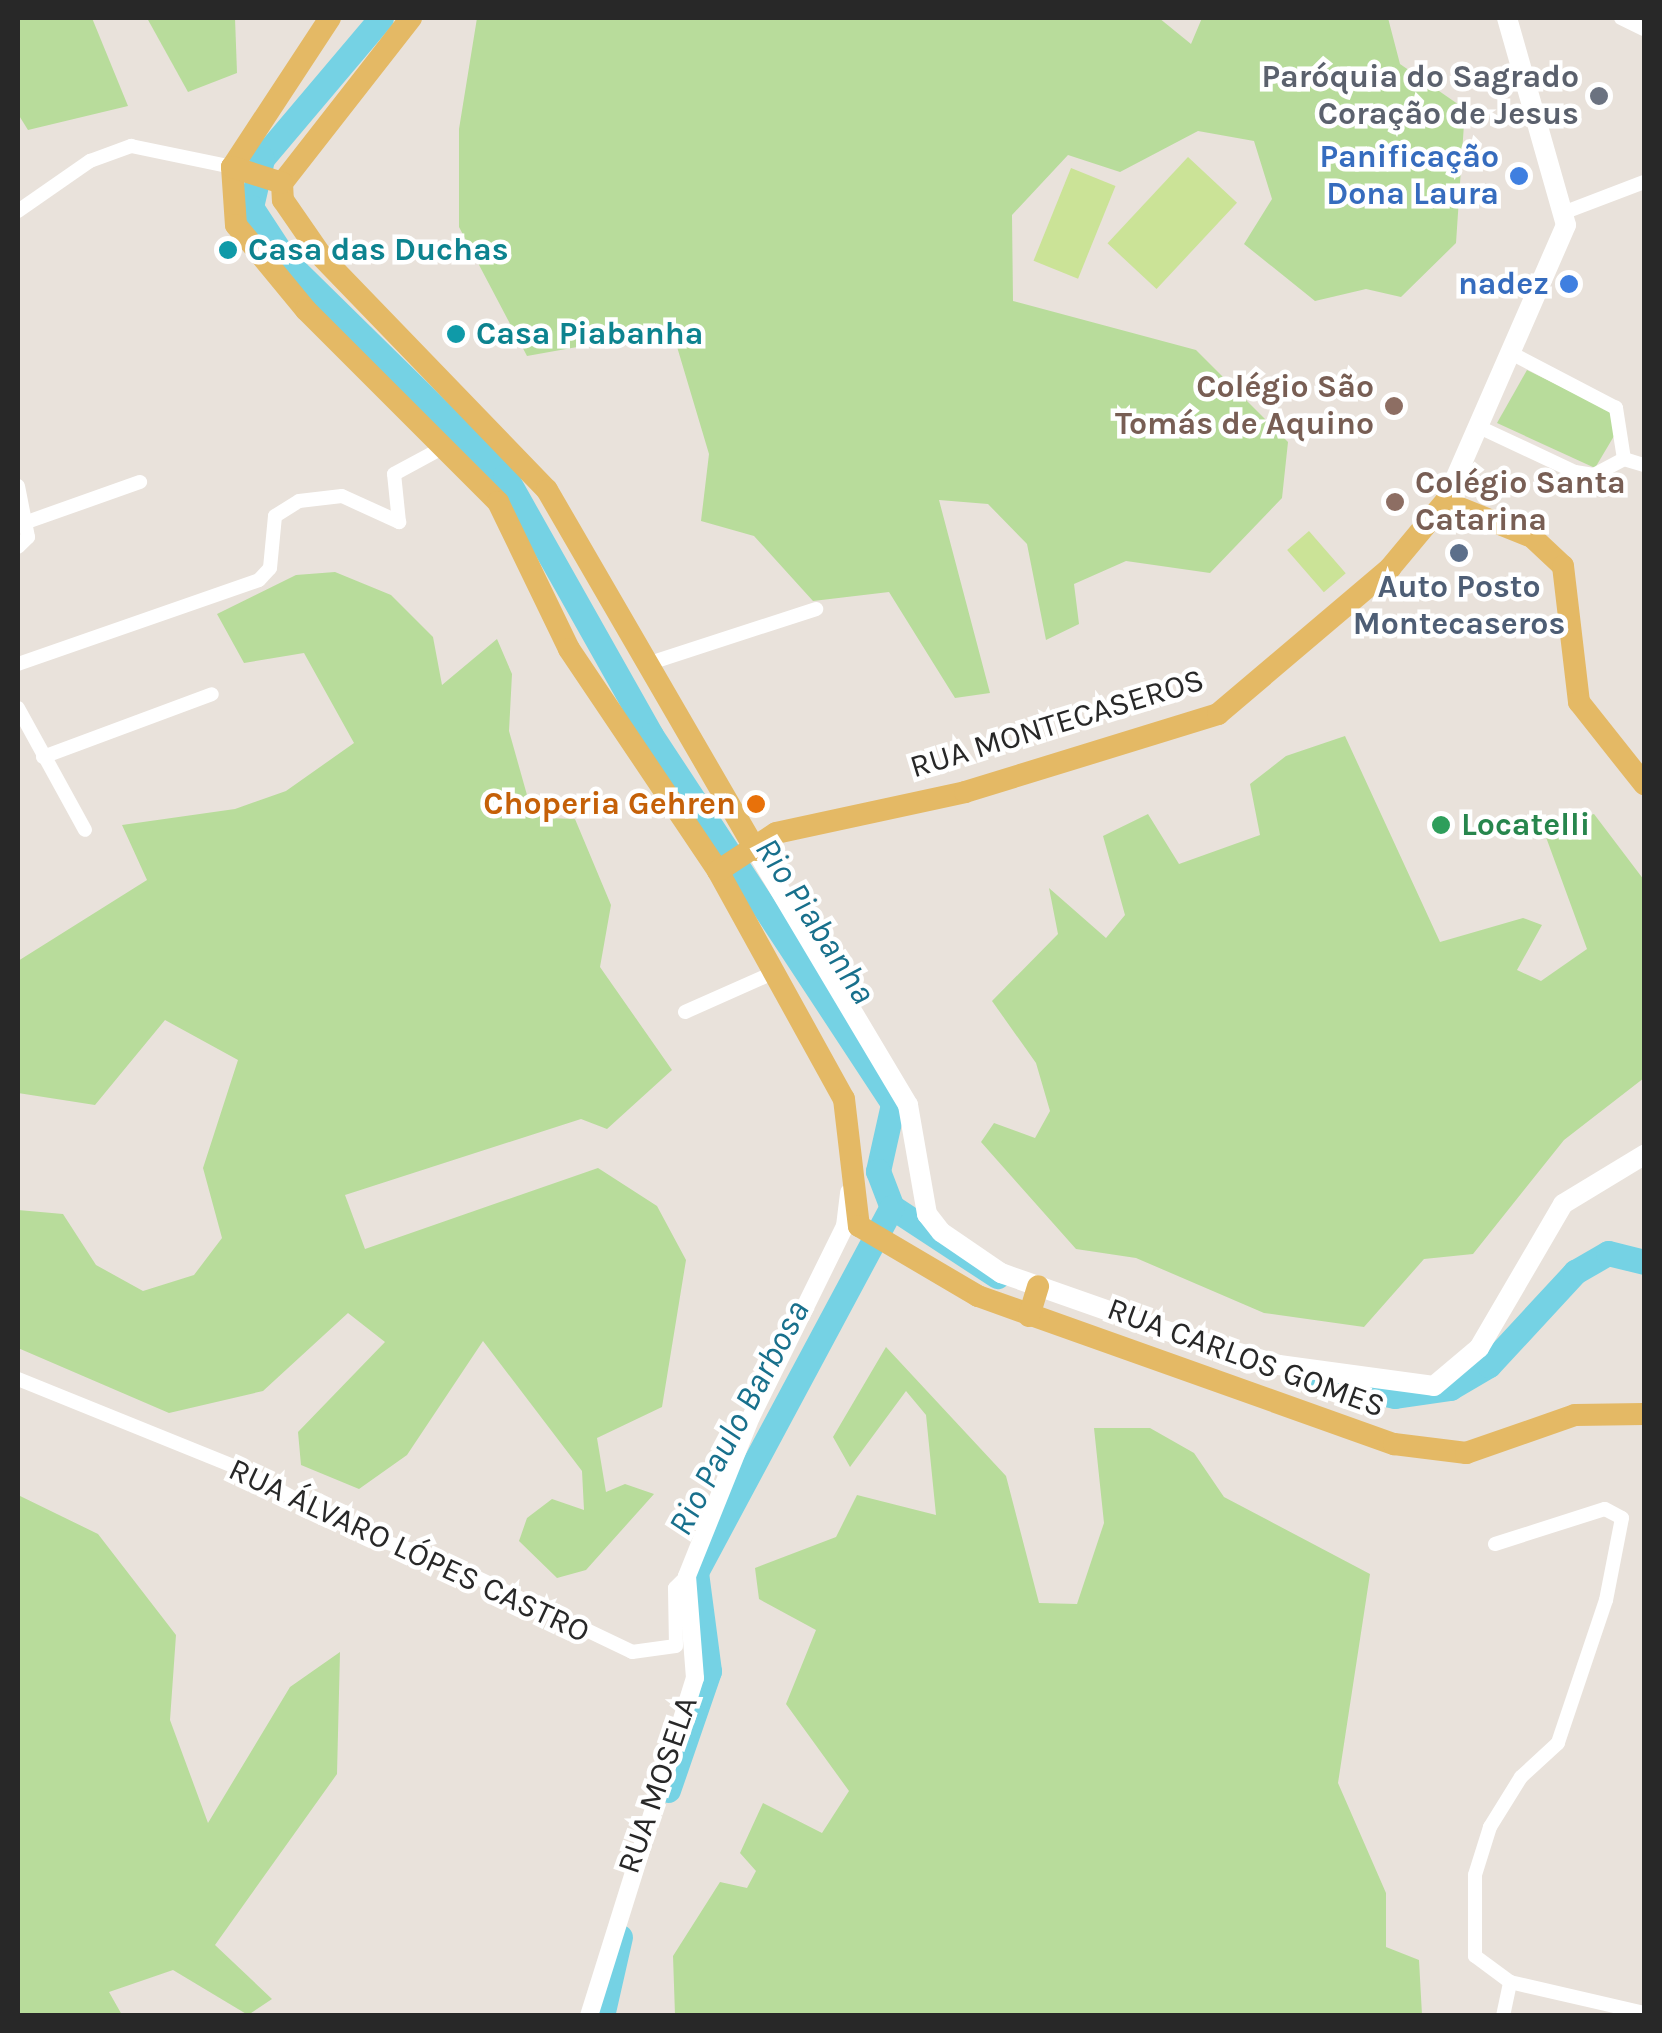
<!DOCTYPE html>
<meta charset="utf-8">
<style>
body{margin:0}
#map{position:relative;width:1662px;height:2033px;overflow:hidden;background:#e9e2db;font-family:Karla,sans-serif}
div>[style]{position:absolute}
.green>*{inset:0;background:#b8dc9b}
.pitch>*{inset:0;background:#cbe397;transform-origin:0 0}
.river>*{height:25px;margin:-12.5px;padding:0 12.5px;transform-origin:12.5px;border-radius:12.5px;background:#75d2e4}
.minor>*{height:14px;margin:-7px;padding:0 7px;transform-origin:7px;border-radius:7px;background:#fff}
.tertiary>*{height:18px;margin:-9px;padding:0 9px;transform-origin:9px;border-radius:9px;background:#fff}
.secondary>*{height:20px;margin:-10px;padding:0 10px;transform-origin:10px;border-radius:10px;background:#fff}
.primary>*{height:22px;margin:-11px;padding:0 11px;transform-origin:11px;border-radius:11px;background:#e4b965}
.dots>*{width:28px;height:28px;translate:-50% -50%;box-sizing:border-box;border:5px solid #fff;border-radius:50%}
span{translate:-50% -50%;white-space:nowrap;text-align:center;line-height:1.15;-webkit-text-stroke:9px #fff;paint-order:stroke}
.worship-label{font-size:32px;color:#5b616d;font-weight:700}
.right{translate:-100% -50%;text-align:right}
.shop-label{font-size:32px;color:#366cbe;font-weight:700}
.culture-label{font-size:32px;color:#0d838f;font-weight:700}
.left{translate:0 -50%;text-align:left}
.education-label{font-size:32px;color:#785e54;font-weight:700}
.service-label{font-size:32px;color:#4e5e75;font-weight:700}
.street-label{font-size:32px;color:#282828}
.food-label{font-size:32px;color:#c56008;font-weight:700}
.leisure-label{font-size:32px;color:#27864d;font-weight:700}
.water-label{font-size:35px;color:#18708c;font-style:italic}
.frame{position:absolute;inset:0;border:20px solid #282828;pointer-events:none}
</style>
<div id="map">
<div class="green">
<div style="clip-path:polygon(18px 18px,92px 18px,128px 106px,28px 130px,18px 114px)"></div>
<div style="clip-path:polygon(147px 18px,235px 18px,237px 73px,188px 92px)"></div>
<div style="clip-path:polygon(477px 18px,1159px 18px,1191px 44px,1202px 18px,1388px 18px,1400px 64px,1465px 109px,1456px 243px,1401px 297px,1366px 289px,1315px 301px,1244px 244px,1272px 199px,1254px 141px,1198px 131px,1120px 172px,1068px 155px,1012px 215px,1013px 301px,1196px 350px,1288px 442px,1282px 498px,1210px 573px,1126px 561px,1074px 584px,1079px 624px,1046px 640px,1027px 544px,988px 504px,939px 500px,990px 693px,955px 698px,889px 592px,813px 601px,754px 536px,701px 521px,709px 454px,672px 330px,527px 356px,459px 227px,459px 129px)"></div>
<div style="clip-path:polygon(1527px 370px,1610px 411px,1617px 431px,1595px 468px,1497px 423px)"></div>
<div style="clip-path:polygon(335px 572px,391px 595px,433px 637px,442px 685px,497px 639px,512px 674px,509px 731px,527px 795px,547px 818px,575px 819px,611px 905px,600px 967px,672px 1070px,607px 1129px,581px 1119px,345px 1195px,365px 1249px,598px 1168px,657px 1206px,686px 1260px,662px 1407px,597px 1438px,606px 1492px,625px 1484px,654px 1494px,586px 1570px,557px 1578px,519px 1541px,527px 1518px,552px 1499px,584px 1510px,582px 1471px,483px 1341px,407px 1455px,359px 1489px,301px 1465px,298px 1432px,385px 1342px,348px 1313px,263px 1391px,169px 1413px,18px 1348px,18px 1210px,63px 1214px,96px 1265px,143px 1291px,194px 1275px,222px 1238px,203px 1168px,238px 1060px,165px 1020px,95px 1105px,18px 1093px,18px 961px,147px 880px,122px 825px,235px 809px,286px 791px,354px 743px,304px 653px,244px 663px,217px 614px,296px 575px)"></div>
<div style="clip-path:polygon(1345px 736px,1440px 942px,1523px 918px,1542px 925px,1517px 970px,1541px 981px,1587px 949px,1543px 829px,1594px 814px,1644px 880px,1644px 1078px,1564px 1140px,1473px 1254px,1424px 1259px,1364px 1327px,1264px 1313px,1136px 1258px,1076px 1249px,981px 1142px,994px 1123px,1035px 1138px,1050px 1111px,1036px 1063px,992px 1001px,1058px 934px,1049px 888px,1106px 938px,1125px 915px,1103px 836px,1148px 814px,1179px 864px,1260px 835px,1250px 784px,1286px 756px)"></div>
<div style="clip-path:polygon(886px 1347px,1006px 1476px,1039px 1603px,1077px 1604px,1104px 1523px,1094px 1428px,1150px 1428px,1194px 1453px,1224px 1497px,1370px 1574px,1338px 1783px,1386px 1893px,1386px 1947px,1419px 1960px,1422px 2015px,675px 2015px,673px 1956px,720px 1882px,747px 1888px,756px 1871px,740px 1853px,763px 1803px,822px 1833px,849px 1791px,786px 1704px,816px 1630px,759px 1599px,755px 1568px,836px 1537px,857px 1495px,936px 1515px,926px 1415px,906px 1391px,850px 1467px,833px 1437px)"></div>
<div style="clip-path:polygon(18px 1495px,98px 1534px,176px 1635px,170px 1720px,208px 1823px,290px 1687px,340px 1652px,337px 1774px,215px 1945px,272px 1999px,248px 2015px,173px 1970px,109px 1992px,122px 2015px,18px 2015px)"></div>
</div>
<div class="pitch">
<div style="left:1188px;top:157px;width:67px;height:118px;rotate:43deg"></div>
<div style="left:1071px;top:168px;width:48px;height:100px;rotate:22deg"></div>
<div style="left:1309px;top:531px;width:56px;height:29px;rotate:49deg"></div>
</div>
<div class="river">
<div style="left:381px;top:18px;width:185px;rotate:130.2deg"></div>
<div style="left:262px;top:159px;width:49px;rotate:102.9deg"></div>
<div style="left:251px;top:207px;width:66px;rotate:56.8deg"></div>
<div style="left:287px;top:262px;width:305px;rotate:44.5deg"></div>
<div style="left:505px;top:476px;width:297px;rotate:60.6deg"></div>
<div style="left:651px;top:735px;width:441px;rotate:56.7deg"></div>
<div style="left:893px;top:1104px;width:69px;rotate:102.6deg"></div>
<div style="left:878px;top:1171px;width:39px;rotate:69deg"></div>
<div style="left:892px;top:1207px;width:126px;rotate:33.3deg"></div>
<div style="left:1301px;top:1375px;width:96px;rotate:12.6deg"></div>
<div style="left:1395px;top:1396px;width:56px;rotate:-8.3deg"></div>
<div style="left:1450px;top:1388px;width:45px;rotate:-30.5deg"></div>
<div style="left:1489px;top:1365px;width:127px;rotate:-47.2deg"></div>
<div style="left:1575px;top:1272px;width:38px;rotate:-30deg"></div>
<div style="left:1608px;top:1253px;width:37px;rotate:14deg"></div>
<div style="left:668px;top:1790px;width:126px;rotate:-71deg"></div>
<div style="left:709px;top:1671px;width:100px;rotate:-97.5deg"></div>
<div style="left:696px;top:1572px;width:414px;rotate:-61.8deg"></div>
<div style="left:602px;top:2016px;width:81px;rotate:-77.2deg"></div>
</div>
<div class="minor">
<div style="left:1621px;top:18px;width:25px;rotate:26deg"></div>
<div style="left:18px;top:211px;width:88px;rotate:-34.8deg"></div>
<div style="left:90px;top:161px;width:44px;rotate:-20.1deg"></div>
<div style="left:131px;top:146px;width:103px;rotate:11.7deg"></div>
<div style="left:1568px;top:211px;width:81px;rotate:-20.9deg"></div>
<div style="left:1479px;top:427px;width:106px;rotate:25.1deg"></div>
<div style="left:1575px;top:472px;width:19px;rotate:9deg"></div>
<div style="left:1594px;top:475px;width:34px;rotate:-28deg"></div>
<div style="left:1624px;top:459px;width:52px;rotate:-98.9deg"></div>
<div style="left:1616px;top:408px;width:119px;rotate:-152.4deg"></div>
<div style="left:1624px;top:459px;width:21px;rotate:17deg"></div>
<div style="left:18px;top:486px;width:52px;rotate:78.9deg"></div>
<div style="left:28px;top:537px;width:14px;rotate:135deg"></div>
<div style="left:27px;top:522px;width:120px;rotate:-19.5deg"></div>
<div style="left:18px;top:664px;width:255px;rotate:-19.2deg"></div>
<div style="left:259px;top:580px;width:16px;rotate:-47deg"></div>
<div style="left:270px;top:568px;width:52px;rotate:-84.5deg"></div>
<div style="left:275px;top:516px;width:28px;rotate:-32deg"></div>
<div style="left:299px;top:501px;width:43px;rotate:-6.6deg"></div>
<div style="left:342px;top:496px;width:63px;rotate:24.5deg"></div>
<div style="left:399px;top:522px;width:48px;rotate:-95.9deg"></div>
<div style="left:394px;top:474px;width:55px;rotate:-28.4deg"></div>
<div style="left:647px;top:664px;width:178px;rotate:-18deg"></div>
<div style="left:18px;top:708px;width:139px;rotate:61.2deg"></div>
<div style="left:43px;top:757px;width:180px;rotate:-20.4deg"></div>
<div style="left:685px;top:1012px;width:98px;rotate:-24deg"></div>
<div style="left:18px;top:1379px;width:240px;rotate:22deg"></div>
<div style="left:241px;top:1469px;width:137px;rotate:28.8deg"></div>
<div style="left:361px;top:1535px;width:74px;rotate:16.5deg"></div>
<div style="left:432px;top:1556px;width:222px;rotate:25.6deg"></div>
<div style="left:632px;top:1652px;width:44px;rotate:-7.8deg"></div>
<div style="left:676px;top:1646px;width:58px;rotate:-91deg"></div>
<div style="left:675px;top:1588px;width:17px;rotate:-45deg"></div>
<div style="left:1495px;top:1544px;width:115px;rotate:-17.7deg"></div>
<div style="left:1605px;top:1509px;width:19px;rotate:28deg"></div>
<div style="left:1622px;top:1518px;width:84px;rotate:101deg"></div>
<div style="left:1606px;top:1600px;width:151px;rotate:108.6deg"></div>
<div style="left:1558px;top:1743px;width:50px;rotate:137.4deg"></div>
<div style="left:1521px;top:1777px;width:59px;rotate:121.8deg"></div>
<div style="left:1490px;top:1827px;width:50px;rotate:107.4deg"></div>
<div style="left:1475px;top:1875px;width:81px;rotate:90deg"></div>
<div style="left:1475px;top:1956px;width:44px;rotate:36.6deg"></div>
<div style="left:1510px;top:1982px;width:138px;rotate:13deg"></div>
<div style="left:1503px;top:2016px;width:35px;rotate:-78deg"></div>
</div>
<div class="tertiary">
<div style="left:589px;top:2016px;width:354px;rotate:-72.6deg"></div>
<div style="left:695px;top:1678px;width:102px;rotate:-94.5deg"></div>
<div style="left:687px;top:1576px;width:171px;rotate:-68.1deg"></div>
<div style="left:751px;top:1417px;width:213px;rotate:-63.8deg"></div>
<div style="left:845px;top:1226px;width:34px;rotate:-83deg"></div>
</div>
<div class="secondary">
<div style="left:1445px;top:502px;width:302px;rotate:-66.4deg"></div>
<div style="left:1566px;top:225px;width:215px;rotate:-105.9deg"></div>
<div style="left:756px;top:850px;width:297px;rotate:59.2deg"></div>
<div style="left:908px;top:1105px;width:111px;rotate:80.1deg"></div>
<div style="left:927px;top:1214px;width:23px;rotate:52deg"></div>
<div style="left:941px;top:1232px;width:73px;rotate:34.3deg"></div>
<div style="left:1001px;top:1273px;width:165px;rotate:19.4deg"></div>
<div style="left:1157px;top:1328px;width:127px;rotate:16.9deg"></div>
<div style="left:1279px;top:1365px;width:156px;rotate:7.7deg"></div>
<div style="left:1434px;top:1386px;width:59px;rotate:-40.2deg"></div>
<div style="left:1479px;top:1348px;width:167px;rotate:-59.7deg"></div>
<div style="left:1563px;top:1204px;width:95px;rotate:-31.2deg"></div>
</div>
<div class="primary">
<div style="left:330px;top:18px;width:178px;rotate:123.3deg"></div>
<div style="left:232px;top:167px;width:58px;rotate:86.1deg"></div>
<div style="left:236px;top:225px;width:110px;rotate:50.5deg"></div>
<div style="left:306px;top:310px;width:272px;rotate:45deg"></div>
<div style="left:498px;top:502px;width:163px;rotate:64.2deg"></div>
<div style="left:569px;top:649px;width:267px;rotate:56.1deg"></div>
<div style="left:718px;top:871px;width:260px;rotate:61.1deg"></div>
<div style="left:844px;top:1099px;width:128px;rotate:83.3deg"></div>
<div style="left:859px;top:1226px;width:138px;rotate:30.5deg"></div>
<div style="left:978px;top:1296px;width:442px;rotate:19.6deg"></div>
<div style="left:1394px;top:1444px;width:73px;rotate:7.1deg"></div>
<div style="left:1466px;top:1453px;width:115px;rotate:-19.2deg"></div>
<div style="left:1575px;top:1415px;width:69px;rotate:-0.8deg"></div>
<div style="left:411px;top:18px;width:209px;rotate:128deg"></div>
<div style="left:282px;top:183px;width:17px;rotate:87deg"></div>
<div style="left:283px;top:200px;width:70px;rotate:55.4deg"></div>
<div style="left:323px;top:258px;width:322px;rotate:46deg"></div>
<div style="left:547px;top:490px;width:416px;rotate:59.9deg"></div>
<div style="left:232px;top:167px;width:52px;rotate:17.7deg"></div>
<div style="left:718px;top:871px;width:69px;rotate:-33.2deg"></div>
<div style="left:776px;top:833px;width:193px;rotate:-12.2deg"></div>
<div style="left:965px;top:792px;width:265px;rotate:-17.1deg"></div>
<div style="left:1218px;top:714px;width:226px;rotate:-40.3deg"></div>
<div style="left:1390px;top:568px;width:86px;rotate:-50.2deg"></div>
<div style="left:1445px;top:502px;width:94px;rotate:21.9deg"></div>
<div style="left:1532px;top:537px;width:42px;rotate:43.1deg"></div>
<div style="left:1563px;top:566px;width:137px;rotate:83.3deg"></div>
<div style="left:1579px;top:702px;width:105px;rotate:51.6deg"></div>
<div style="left:1029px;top:1316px;width:31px;rotate:-73deg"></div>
</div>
<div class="dots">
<div style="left:1599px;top:96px;background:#6b7280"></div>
<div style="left:1519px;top:176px;background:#3f7fe0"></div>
<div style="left:228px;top:250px;background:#0f9aa8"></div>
<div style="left:1569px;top:284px;background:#3f7fe0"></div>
<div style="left:456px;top:334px;background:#0f9aa8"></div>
<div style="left:1394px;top:406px;background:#8d6e63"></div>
<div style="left:1395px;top:502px;background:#8d6e63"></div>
<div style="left:1459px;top:553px;background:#5c6f8a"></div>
<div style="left:756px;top:804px;background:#e8710a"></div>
<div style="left:1441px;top:825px;background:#2e9e5b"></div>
</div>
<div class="worship-label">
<span class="right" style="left:1579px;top:96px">Paróquia do Sagrado<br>Coração de Jesus</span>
</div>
<div class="shop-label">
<span class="right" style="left:1499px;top:176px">Panificação<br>Dona Laura</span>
<span class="right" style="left:1549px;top:284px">nadez</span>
</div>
<div class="culture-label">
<span class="left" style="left:248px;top:250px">Casa das Duchas</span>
<span class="left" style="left:476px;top:334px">Casa Piabanha</span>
</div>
<div class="education-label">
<span class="right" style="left:1374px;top:406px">Colégio São<br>Tomás de Aquino</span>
<span class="left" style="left:1415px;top:502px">Colégio Santa<br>Catarina</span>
</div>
<div class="service-label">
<span style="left:1459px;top:606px">Auto Posto<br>Montecaseros</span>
</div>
<div class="street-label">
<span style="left:1057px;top:724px;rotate:-17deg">RUA MONTECASEROS</span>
<span style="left:1246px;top:1358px;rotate:20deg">RUA CARLOS GOMES</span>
<span style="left:409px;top:1551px;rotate:25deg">RUA ÁLVARO LÓPES CASTRO</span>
<span style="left:658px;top:1785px;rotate:-71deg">RUA MOSELA</span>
</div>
<div class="food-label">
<span class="right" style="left:736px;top:804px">Choperia Gehren</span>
</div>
<div class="leisure-label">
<span class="left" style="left:1461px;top:825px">Locatelli</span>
</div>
<div class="water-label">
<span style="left:815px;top:921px;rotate:57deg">Rio Piabanha</span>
<span style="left:739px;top:1418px;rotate:-62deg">Rio Paulo Barbosa</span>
</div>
<div class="frame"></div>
</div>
